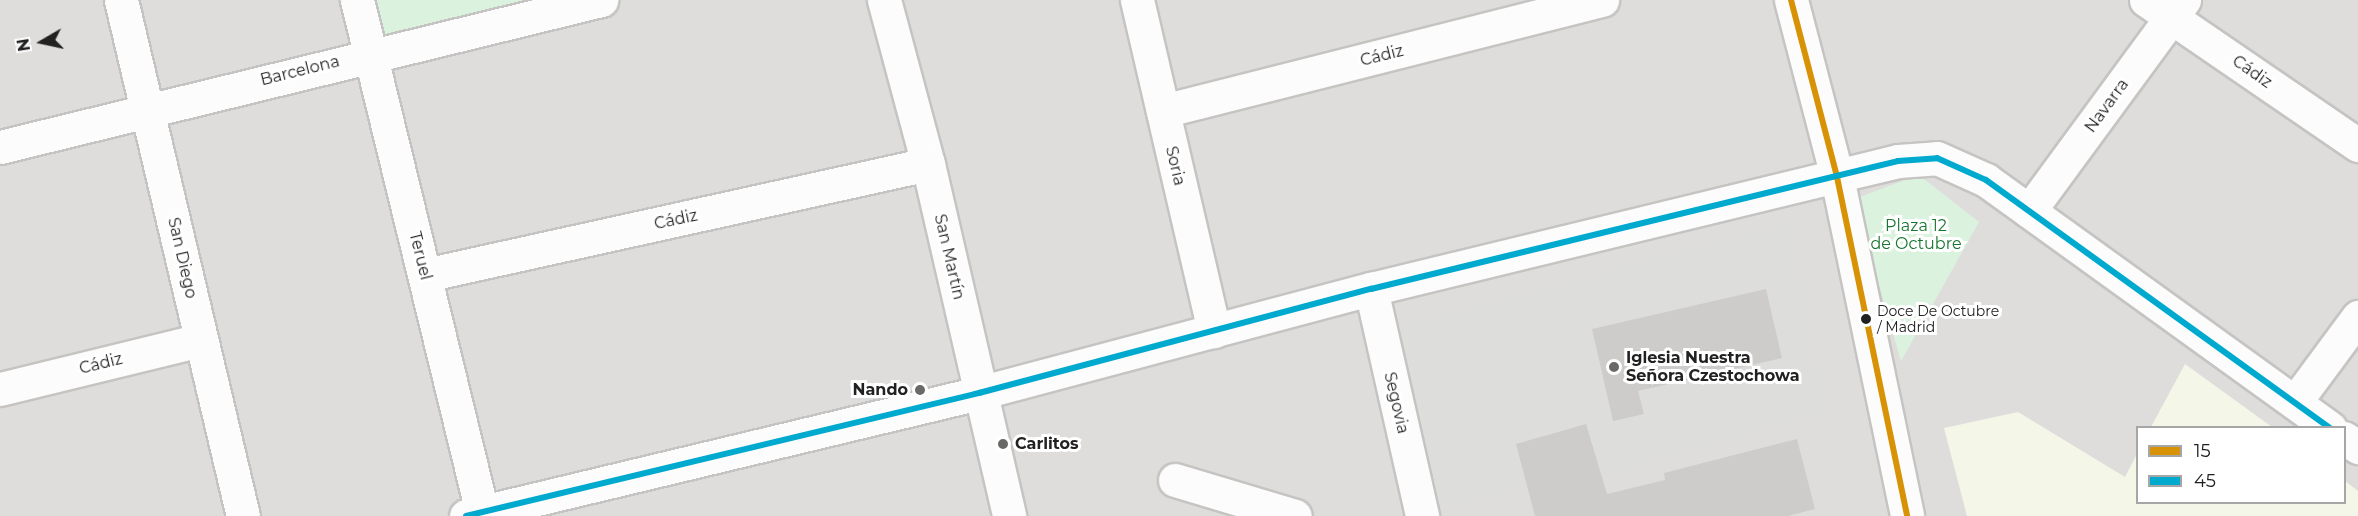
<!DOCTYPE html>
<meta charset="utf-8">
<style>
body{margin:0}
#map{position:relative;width:2358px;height:516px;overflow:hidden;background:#efeeea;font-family:Montserrat,sans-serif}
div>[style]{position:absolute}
.residential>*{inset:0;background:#dedddb}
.education>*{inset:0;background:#f4f6e8}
.religious>*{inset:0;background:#dddddb}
.park>*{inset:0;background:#dbf2df}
.building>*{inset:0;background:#cdccca}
.roads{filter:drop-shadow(2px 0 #c5c4c2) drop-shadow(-2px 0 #c5c4c2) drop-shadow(0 2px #c5c4c2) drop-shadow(0 -2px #c5c4c2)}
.minor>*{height:33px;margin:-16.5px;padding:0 16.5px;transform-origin:16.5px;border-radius:16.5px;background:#fdfcfc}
.bus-1>*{height:6px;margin:-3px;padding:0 3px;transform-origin:3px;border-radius:3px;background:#d79205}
.bus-2>*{height:6px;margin:-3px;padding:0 3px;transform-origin:3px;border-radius:3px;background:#00a9ce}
.dots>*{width:16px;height:16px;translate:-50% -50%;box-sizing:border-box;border:3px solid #fff;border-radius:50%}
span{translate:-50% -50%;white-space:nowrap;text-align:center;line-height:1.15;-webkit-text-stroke:6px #fff;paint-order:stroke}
.bus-label{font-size:14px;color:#212121}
.left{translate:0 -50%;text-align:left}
.street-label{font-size:16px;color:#212121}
.park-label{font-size:16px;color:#187630}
.poi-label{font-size:16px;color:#212121;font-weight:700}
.right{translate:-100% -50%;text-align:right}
.legend{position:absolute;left:2136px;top:426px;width:210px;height:78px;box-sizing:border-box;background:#fff;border:2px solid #a6a6a6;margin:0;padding:8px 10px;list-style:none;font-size:18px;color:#212121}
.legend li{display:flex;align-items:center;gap:12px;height:30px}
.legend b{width:30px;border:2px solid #a6a6a6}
.north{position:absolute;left:12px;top:12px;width:60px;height:60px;-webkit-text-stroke:4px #fff;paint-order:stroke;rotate:261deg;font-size:16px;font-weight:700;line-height:24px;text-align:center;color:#212121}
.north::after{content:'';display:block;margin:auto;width:21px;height:27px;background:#212121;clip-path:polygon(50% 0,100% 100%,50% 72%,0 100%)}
</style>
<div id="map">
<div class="residential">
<div style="clip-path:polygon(evenodd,0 0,2358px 0,2358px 516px,0 516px,0 0,2138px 428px,2344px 428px,2344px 502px,2138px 502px,2138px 428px)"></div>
</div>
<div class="education">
<div style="clip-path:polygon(2185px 364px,2272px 427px,2151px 427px)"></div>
<div style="clip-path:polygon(2018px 412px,2125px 477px,2137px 454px,2138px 502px,2344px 502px,2345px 481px,2358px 491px,2358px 516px,1967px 516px,1944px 428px)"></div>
</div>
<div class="religious">
<div style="clip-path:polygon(1792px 224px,1827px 411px,1639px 466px,1441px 507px,1399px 324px)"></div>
</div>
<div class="park">
<div style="clip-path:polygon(366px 0,531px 0,376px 41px)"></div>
<div style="clip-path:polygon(1919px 175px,1979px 222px,1901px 361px,1854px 199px)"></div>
</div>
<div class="building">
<div style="clip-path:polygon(1766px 289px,1782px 358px,1638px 391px,1644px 414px,1613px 421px,1592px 329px)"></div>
<div style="clip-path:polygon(1586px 424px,1607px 494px,1665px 480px,1664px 473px,1797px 439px,1815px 509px,1788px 516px,1535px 516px,1516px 444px)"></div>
</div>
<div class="roads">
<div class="minor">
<div style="left:121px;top:0;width:530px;rotate:76.7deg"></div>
<div style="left:357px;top:0;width:527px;rotate:76.28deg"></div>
<div style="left:884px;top:0;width:170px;rotate:75deg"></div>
<div style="left:928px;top:164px;width:361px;rotate:77deg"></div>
<div style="left:1137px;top:0;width:340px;rotate:76.9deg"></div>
<div style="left:1791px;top:0;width:183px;rotate:75.4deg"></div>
<div style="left:1837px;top:177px;width:346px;rotate:78.3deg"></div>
<div style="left:2146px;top:0;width:257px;rotate:34.4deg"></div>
<div style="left:1163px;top:111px;width:453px;rotate:-14.2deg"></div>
<div style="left:0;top:147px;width:619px;rotate:-13.74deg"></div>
<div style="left:2029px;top:211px;width:262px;rotate:-53.7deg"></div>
<div style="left:425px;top:275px;width:515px;rotate:-12.44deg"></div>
<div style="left:1371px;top:289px;width:233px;rotate:77.3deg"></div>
<div style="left:0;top:389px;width:207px;rotate:-13.7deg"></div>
<div style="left:2295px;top:402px;width:106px;rotate:-53.5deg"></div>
<div style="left:2344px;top:438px;width:17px;rotate:33deg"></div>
<div style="left:1175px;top:480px;width:125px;rotate:16.7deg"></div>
<div style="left:466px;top:516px;width:528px;rotate:-13.48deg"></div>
<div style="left:979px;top:393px;width:406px;rotate:-14.9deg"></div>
<div style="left:1371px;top:289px;width:542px;rotate:-13.65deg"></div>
<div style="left:1898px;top:161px;width:39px;rotate:-4deg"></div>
<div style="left:1937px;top:158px;width:54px;rotate:24.2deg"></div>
<div style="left:1986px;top:180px;width:424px;rotate:35.8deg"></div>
</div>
</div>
<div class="bus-1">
<div style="left:1791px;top:0;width:183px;rotate:75.4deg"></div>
<div style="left:1837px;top:177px;width:346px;rotate:78.3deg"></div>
</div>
<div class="bus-2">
<div style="left:466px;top:516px;width:528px;rotate:-13.48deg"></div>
<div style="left:979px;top:393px;width:406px;rotate:-14.9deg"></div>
<div style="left:1371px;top:289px;width:542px;rotate:-13.65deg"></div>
<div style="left:1898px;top:161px;width:39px;rotate:-4deg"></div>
<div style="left:1937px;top:158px;width:54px;rotate:24.2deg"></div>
<div style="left:1986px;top:180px;width:424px;rotate:35.8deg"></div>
</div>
<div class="dots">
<div style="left:1866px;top:319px;background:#212121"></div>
<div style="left:1614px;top:367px;background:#696967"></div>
<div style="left:920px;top:390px;background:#696967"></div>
<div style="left:1003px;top:444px;background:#696967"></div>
</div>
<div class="bus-label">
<span class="left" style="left:1877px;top:319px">Doce De Octubre<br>/ Madrid</span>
</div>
<div class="street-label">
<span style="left:1382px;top:56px;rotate:-14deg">Cádiz</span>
<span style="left:300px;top:71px;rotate:-14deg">Barcelona</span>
<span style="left:2252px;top:72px;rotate:35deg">Cádiz</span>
<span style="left:2107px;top:106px;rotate:-54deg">Navarra</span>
<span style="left:1175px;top:166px;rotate:77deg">Soria</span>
<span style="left:676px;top:220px;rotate:-12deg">Cádiz</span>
<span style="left:420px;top:256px;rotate:76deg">Teruel</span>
<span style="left:949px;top:257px;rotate:77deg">San Martín</span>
<span style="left:182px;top:258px;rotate:77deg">San Diego</span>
<span style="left:101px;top:364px;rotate:-14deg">Cádiz</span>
<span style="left:1396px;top:403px;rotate:77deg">Segovia</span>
</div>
<div class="park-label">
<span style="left:1916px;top:235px">Plaza 12<br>de Octubre</span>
</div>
<div class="poi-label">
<span class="left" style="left:1626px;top:367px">Iglesia Nuestra<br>Señora Czestochowa</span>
<span class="right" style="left:908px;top:390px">Nando</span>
<span class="left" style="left:1015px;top:444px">Carlitos</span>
</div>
<ul class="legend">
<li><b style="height:8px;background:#d79205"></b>15</li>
<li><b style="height:8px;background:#00a9ce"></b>45</li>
</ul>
<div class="north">N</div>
</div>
